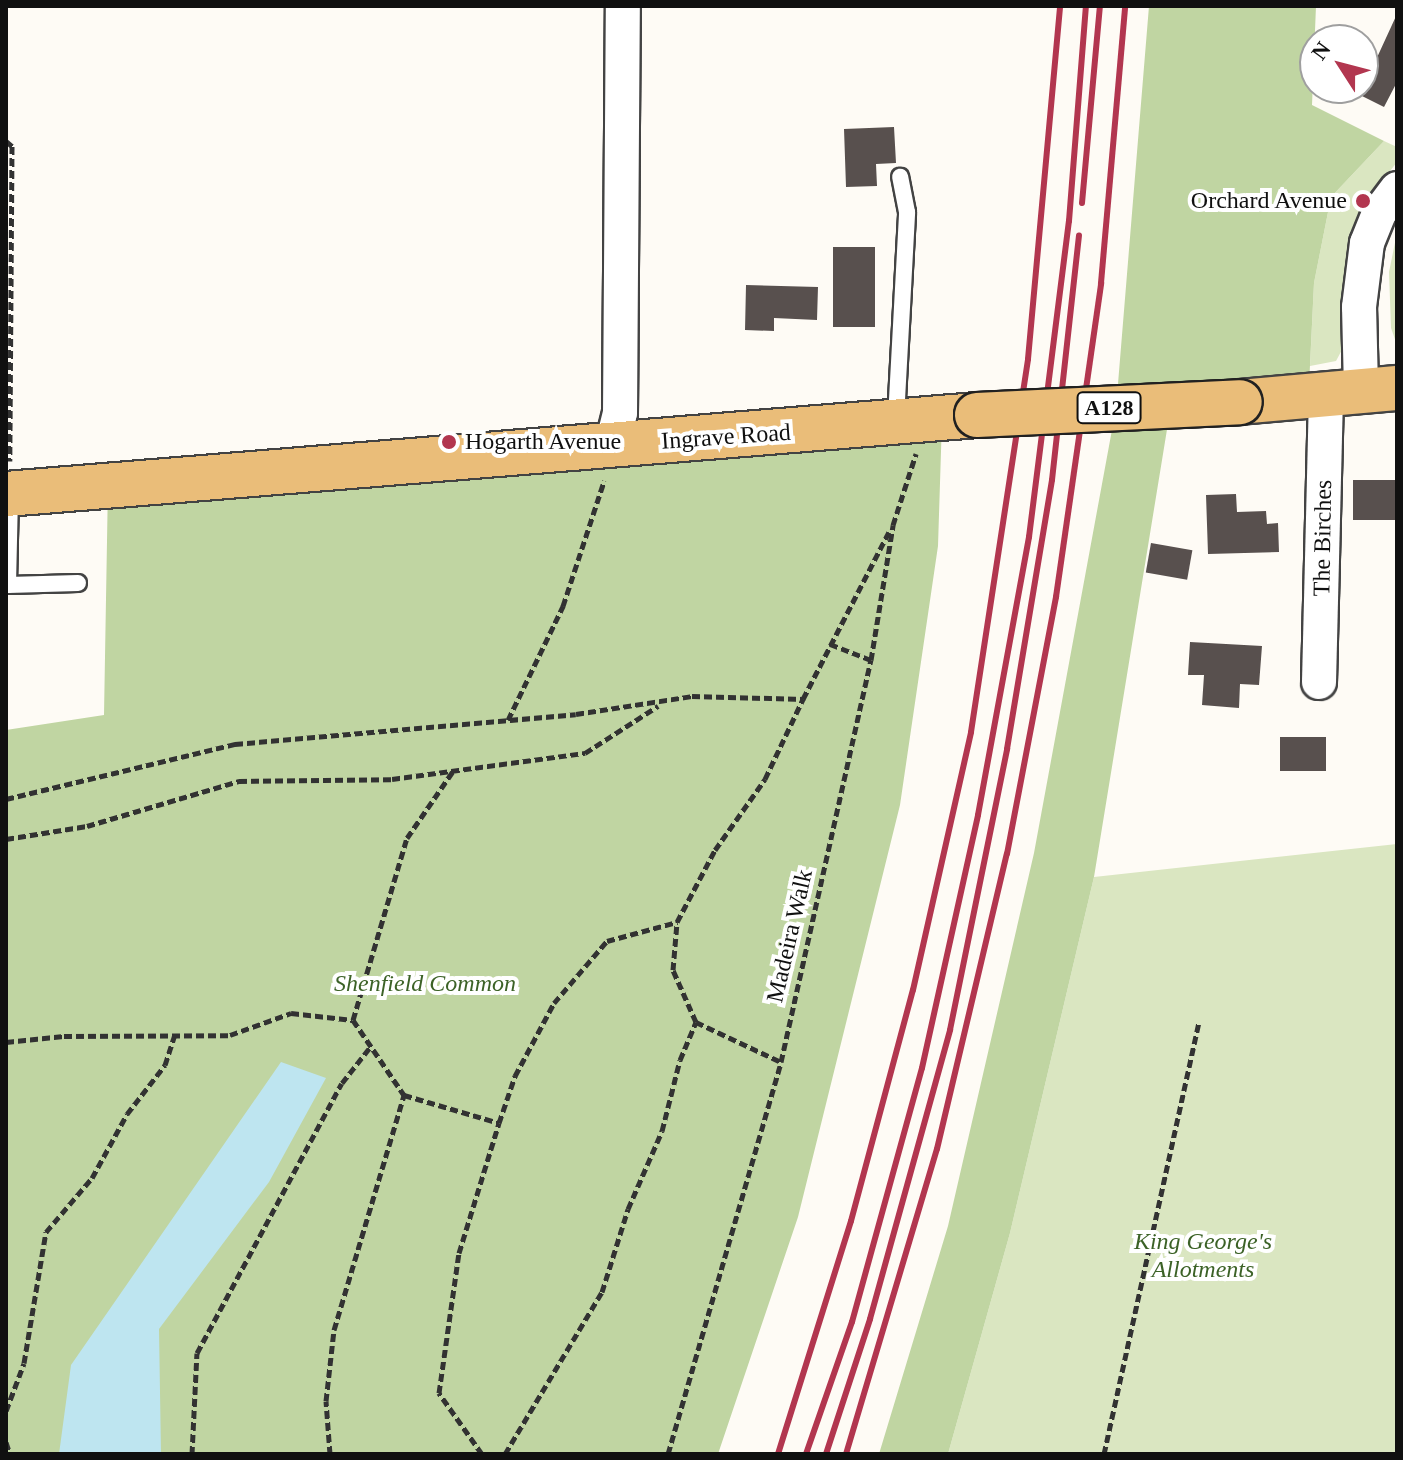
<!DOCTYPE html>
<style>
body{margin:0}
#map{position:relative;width:1403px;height:1460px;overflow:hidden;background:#fefbf5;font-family:"Times New Roman",serif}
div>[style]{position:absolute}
.green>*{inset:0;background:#dae6c1}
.forest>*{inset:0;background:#c0d5a2}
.water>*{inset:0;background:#bee5f0}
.building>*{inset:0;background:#58504e;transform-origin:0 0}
.path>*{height:5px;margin-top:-2.5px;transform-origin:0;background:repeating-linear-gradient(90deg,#323232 0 8px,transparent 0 12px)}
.roads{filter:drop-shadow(2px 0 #434343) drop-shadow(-2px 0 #434343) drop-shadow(0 2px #434343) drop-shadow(0 -2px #434343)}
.lane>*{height:16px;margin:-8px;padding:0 8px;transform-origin:8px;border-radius:8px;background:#fff}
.street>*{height:34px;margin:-17px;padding:0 17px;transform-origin:17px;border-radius:17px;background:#fff}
.primary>*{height:44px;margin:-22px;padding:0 22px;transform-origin:22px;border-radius:22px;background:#eabd79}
.rail>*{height:6px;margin:-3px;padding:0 3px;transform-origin:3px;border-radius:3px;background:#b2364f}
.bridges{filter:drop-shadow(2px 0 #212121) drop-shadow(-2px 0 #212121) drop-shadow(0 2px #212121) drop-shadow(0 -2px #212121)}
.primary-bridge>*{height:44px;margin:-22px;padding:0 22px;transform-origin:22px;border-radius:22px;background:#eabd79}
.dots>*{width:22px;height:22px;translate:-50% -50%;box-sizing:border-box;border:4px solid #fff;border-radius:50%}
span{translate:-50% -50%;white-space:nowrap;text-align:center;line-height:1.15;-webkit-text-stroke:8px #fff;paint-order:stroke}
.shield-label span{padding:2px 6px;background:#fff;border:2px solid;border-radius:6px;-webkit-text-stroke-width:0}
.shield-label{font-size:22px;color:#101010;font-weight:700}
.poi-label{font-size:24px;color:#101010}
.right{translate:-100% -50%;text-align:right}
.left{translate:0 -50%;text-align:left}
.street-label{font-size:24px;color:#101010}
.park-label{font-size:24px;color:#3c6227;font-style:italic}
.frame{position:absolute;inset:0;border:8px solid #101010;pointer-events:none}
.north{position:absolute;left:1299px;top:24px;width:80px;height:80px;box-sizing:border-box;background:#fff;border:2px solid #9f9f9f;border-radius:50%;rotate:306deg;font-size:22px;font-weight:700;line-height:32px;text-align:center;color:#101010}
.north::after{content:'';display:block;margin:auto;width:28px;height:36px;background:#b2364f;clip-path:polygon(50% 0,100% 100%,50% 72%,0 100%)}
</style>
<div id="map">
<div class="green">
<div style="clip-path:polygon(1384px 141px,1397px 147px,1397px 162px,1360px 210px,1347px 248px,1344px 346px,1336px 361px,1310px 366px,1314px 283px,1331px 197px)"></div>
<div style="clip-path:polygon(1397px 233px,1397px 345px,1391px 328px,1389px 272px)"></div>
<div style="clip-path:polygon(1397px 844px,1397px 1454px,948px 1454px,1010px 1233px,1094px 877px)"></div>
</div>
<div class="forest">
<div style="clip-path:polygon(1149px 6px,1316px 6px,1312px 105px,1384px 141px,1331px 197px,1314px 283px,1308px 406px,1171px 405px,1094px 877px,1010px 1233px,948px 1454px,879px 1454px,948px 1226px,1034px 853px,1116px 408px)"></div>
<div style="clip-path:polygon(942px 420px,938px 546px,900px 805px,798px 1217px,718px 1454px,6px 1454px,6px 730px,104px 715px,108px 483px)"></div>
</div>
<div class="water">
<div style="clip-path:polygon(281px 1062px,326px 1078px,269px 1182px,159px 1329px,161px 1454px,59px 1454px,71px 1365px)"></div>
</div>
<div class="building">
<div style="clip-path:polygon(1397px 14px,1397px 82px,1384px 107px,1356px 93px,1363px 88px)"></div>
<div style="clip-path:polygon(894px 127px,896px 163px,876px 164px,877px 186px,846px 187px,844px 129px)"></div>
<div style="left:833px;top:247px;width:42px;height:80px"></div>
<div style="clip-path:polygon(746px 285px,818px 287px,817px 320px,774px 318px,774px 331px,745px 330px)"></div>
<div style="left:1353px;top:480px;width:44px;height:40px"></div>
<div style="clip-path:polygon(1236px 494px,1237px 512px,1266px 511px,1267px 524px,1278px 523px,1279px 552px,1208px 554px,1206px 495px)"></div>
<div style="left:1151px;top:543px;width:42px;height:30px;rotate:10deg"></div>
<div style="clip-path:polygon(1190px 642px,1262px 646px,1259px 685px,1240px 684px,1239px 708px,1202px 705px,1204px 675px,1188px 675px)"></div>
<div style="left:1280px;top:737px;width:46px;height:34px"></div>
</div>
<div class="path">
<div style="left:6px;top:141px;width:8px;rotate:40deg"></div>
<div style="left:12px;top:146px;width:315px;rotate:90.4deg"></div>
<div style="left:830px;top:644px;width:44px;rotate:21.3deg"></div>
<div style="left:508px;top:720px;width:127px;rotate:-64.2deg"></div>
<div style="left:563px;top:606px;width:132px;rotate:-71.8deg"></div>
<div style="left:6px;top:799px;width:236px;rotate:-13.5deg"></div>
<div style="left:235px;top:744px;width:342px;rotate:-5deg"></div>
<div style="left:576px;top:714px;width:117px;rotate:-8.8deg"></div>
<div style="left:692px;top:696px;width:111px;rotate:1.5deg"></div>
<div style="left:803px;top:699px;width:188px;rotate:-62.8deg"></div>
<div style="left:6px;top:839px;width:82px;rotate:-9.1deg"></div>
<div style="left:87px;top:826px;width:159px;rotate:-16.5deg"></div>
<div style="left:239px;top:781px;width:153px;rotate:-0.7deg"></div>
<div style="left:392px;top:779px;width:195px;rotate:-7.7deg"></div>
<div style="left:585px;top:753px;width:87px;rotate:-32.8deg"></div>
<div style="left:353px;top:1020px;width:190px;rotate:-73.5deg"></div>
<div style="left:407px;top:838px;width:81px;rotate:-55.5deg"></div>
<div style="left:696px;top:1022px;width:94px;rotate:25.2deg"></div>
<div style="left:6px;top:1042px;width:58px;rotate:-5.9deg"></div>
<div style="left:64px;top:1036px;width:166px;rotate:-0.3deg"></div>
<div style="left:230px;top:1035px;width:65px;rotate:-19.8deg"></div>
<div style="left:291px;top:1013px;width:62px;rotate:6.4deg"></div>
<div style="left:353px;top:1020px;width:91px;rotate:55.8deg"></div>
<div style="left:404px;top:1095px;width:99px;rotate:16.4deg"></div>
<div style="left:499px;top:1123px;width:50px;rotate:-71.2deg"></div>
<div style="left:515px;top:1076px;width:83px;rotate:-61.9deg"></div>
<div style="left:554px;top:1003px;width:82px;rotate:-49.5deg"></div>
<div style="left:607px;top:941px;width:73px;rotate:-15.2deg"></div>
<div style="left:677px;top:922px;width:81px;rotate:-62.2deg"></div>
<div style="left:715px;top:850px;width:87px;rotate:-54.8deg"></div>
<div style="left:765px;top:779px;width:89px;rotate:-64.6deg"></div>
<div style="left:6px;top:1411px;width:51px;rotate:-69.4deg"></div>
<div style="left:24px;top:1363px;width:133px;rotate:-80.5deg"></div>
<div style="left:46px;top:1232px;width:71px;rotate:-49.6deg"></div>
<div style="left:92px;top:1178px;width:73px;rotate:-61.3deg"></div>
<div style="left:127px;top:1114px;width:62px;rotate:-52.2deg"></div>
<div style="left:165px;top:1065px;width:32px;rotate:-72deg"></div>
<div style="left:6px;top:1442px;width:13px;rotate:72deg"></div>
<div style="left:192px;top:1454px;width:101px;rotate:-87.2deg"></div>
<div style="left:197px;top:1353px;width:306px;rotate:-61.8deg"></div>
<div style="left:342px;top:1083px;width:47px;rotate:-51.9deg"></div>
<div style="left:330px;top:1454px;width:53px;rotate:-94.3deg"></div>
<div style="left:326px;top:1401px;width:71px;rotate:-83.6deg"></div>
<div style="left:334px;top:1330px;width:245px;rotate:-73.4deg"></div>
<div style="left:482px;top:1454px;width:75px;rotate:-125.2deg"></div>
<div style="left:439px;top:1393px;width:141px;rotate:-81.9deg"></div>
<div style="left:459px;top:1253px;width:136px;rotate:-72.9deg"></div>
<div style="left:505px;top:1454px;width:189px;rotate:-59.1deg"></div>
<div style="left:602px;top:1292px;width:87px;rotate:-72.6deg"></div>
<div style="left:628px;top:1209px;width:85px;rotate:-66.4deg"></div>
<div style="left:662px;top:1131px;width:73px;rotate:-75.8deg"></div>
<div style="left:680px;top:1060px;width:41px;rotate:-67.2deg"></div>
<div style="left:696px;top:1022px;width:57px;rotate:-113.9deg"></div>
<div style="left:673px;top:970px;width:48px;rotate:-85.2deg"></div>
<div style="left:668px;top:1454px;width:408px;rotate:-73.9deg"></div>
<div style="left:781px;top:1062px;width:412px;rotate:-77.4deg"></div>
<div style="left:871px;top:660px;width:137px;rotate:-80.7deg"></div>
<div style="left:893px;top:525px;width:75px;rotate:-72.1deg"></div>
<div style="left:1104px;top:1454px;width:442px;rotate:-77.6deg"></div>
</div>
<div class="roads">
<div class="lane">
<div style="left:896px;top:418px;width:206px;rotate:-86.9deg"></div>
<div style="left:907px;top:212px;width:36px;rotate:-101deg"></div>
<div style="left:10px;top:496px;width:89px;rotate:91.3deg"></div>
<div style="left:8px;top:585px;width:70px;rotate:-1.6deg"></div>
</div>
<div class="street">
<div style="left:1361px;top:388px;width:81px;rotate:-91.4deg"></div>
<div style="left:1359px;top:307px;width:64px;rotate:-82.9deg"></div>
<div style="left:1367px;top:243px;width:32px;rotate:-68deg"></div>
<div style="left:1379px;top:213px;width:30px;rotate:-53deg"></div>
<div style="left:612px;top:445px;width:33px;rotate:-76deg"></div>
<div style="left:620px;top:413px;width:407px;rotate:-89.6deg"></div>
<div style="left:1319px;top:682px;width:287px;rotate:-88.6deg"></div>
</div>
<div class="primary">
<div style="left:1240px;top:402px;width:158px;rotate:-5.1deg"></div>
<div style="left:6px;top:494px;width:974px;rotate:-4.65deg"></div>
</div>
</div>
<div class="rail">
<div style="left:1082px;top:203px;width:198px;rotate:-84.8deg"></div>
<div style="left:778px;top:1454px;width:244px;rotate:-72.6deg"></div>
<div style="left:851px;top:1221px;width:239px;rotate:-75deg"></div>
<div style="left:913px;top:990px;width:264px;rotate:-77.3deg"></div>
<div style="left:971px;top:732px;width:377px;rotate:-81.3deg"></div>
<div style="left:1028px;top:359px;width:354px;rotate:-84.8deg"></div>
<div style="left:806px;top:1454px;width:140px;rotate:-70.8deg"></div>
<div style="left:852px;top:1322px;width:263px;rotate:-74.6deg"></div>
<div style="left:922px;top:1068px;width:259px;rotate:-77.5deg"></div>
<div style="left:978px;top:815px;width:283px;rotate:-79.6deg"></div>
<div style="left:1029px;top:537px;width:319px;rotate:-82.8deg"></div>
<div style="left:1069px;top:221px;width:216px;rotate:-85.5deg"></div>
<div style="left:826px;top:1454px;width:142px;rotate:-71.9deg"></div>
<div style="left:870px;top:1319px;width:300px;rotate:-74.5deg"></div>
<div style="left:950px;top:1030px;width:287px;rotate:-78.5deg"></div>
<div style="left:1007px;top:749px;width:273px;rotate:-80.5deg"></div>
<div style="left:1052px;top:480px;width:246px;rotate:-83.7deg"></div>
<div style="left:846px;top:1454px;width:318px;rotate:-73.4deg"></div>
<div style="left:937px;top:1149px;width:303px;rotate:-76.7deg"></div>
<div style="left:1007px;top:854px;width:262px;rotate:-79.2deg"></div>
<div style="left:1056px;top:597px;width:317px;rotate:-81.8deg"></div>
<div style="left:1101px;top:283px;width:278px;rotate:-85deg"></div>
</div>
<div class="bridges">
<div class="primary-bridge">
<div style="left:977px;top:415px;width:263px;rotate:-2.8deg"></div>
</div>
</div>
<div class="dots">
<div style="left:1363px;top:201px;background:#b2364f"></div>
<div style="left:449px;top:442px;background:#b2364f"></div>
</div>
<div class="shield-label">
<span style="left:1109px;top:408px">A128</span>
</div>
<div class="poi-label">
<span class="right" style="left:1347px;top:201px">Orchard Avenue</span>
<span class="left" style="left:465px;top:442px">Hogarth Avenue</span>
</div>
<div class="street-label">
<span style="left:726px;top:437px;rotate:-4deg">Ingrave Road</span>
<span style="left:1323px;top:538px;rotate:-89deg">The Birches</span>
<span style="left:790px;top:936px;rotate:-77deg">Madeira Walk</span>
</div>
<div class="park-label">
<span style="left:425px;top:984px">Shenfield Common</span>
<span style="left:1203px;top:1256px">King George's<br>Allotments</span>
</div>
<div class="frame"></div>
<div class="north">N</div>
</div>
